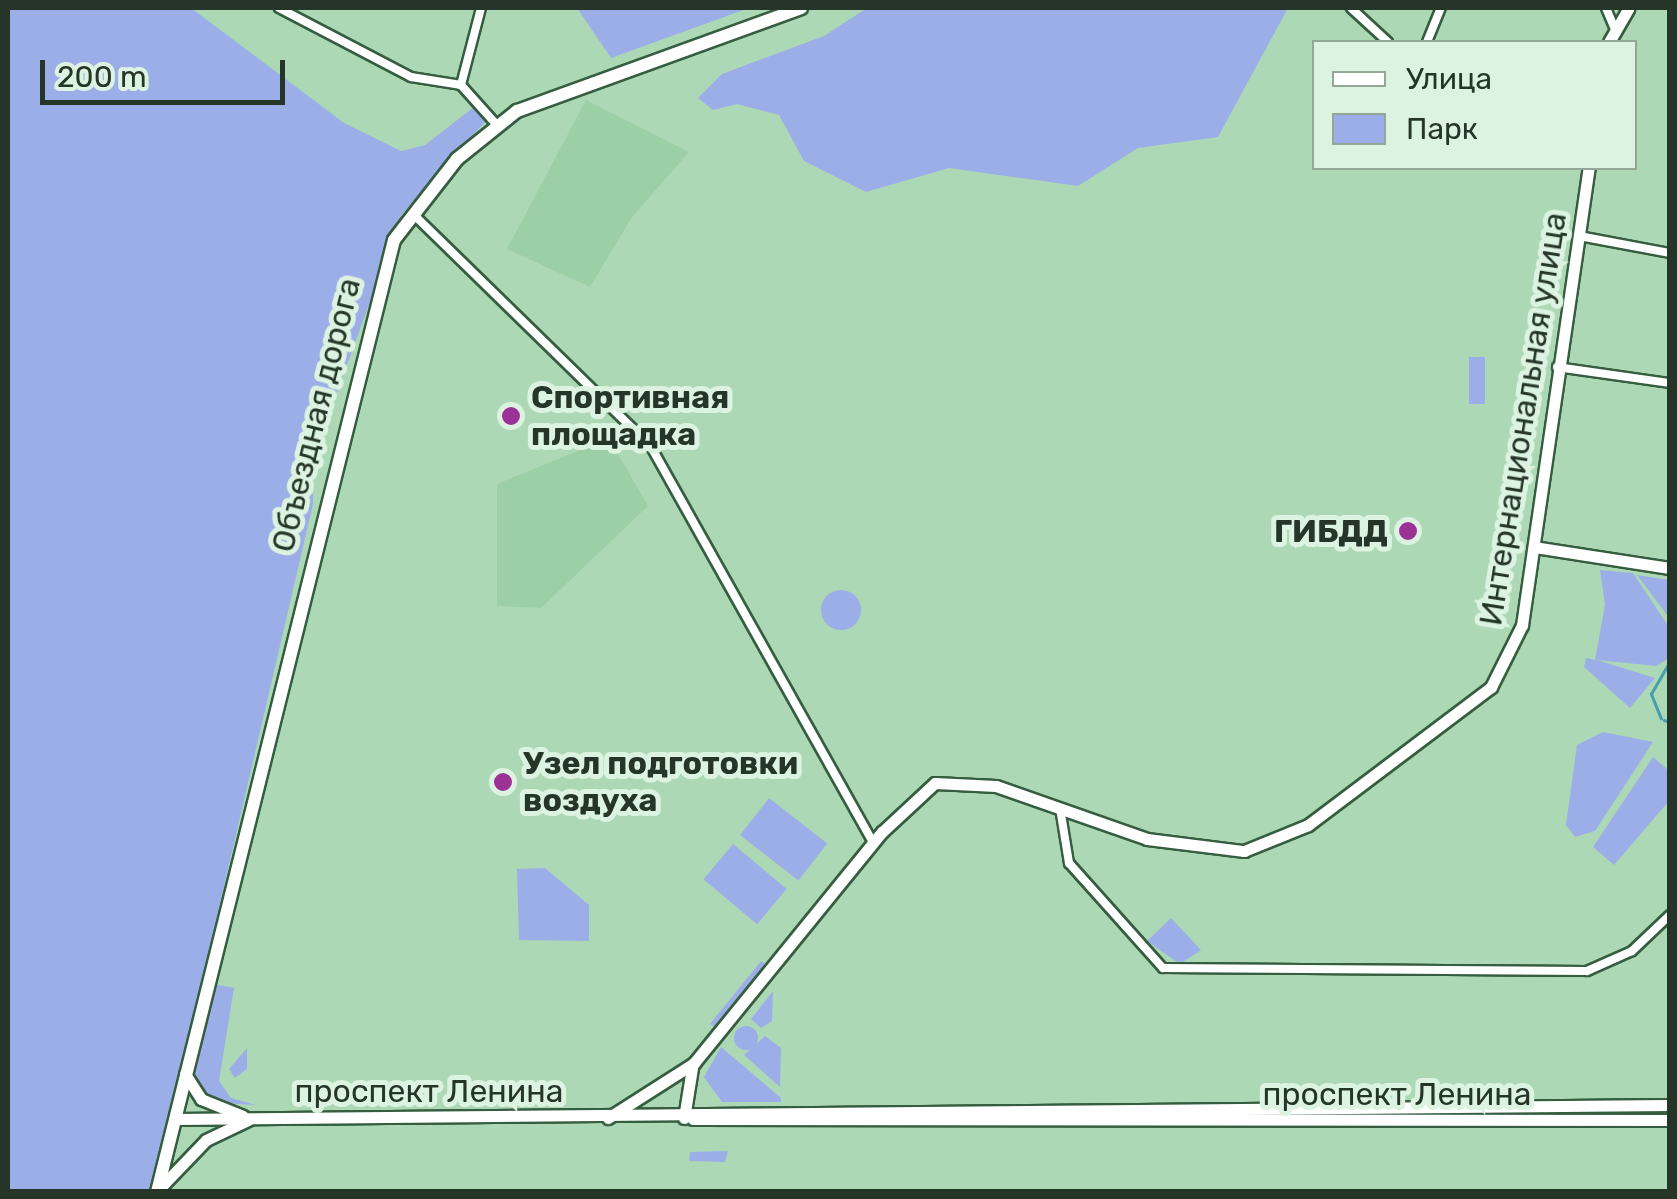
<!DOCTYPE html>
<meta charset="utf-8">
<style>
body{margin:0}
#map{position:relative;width:1677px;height:1199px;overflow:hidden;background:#add8b5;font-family:Rubik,sans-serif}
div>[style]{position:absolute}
.built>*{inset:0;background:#9dcfa7}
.green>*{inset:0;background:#9caee7;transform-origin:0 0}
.round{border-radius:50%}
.stream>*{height:2.5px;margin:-1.25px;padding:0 1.25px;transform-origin:1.25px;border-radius:1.25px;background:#489ead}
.roads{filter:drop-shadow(2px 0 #355d3f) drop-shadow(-2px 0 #355d3f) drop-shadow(0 2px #355d3f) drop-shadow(0 -2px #355d3f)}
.street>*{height:8px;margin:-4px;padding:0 4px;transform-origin:4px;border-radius:4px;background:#fff}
.secondary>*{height:11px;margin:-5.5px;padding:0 5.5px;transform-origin:5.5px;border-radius:5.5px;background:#fff}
.primary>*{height:12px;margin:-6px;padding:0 6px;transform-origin:6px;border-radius:6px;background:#fff}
.dots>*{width:28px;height:28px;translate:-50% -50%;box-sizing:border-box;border:5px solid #ddf3e1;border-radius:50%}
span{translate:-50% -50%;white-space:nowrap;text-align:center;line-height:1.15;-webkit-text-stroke:10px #ddf3e1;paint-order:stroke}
.poi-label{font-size:32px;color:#253628;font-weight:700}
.left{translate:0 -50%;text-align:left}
.right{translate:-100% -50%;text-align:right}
.street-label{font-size:32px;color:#253628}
.frame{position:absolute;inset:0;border:10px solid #253628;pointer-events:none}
.legend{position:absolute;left:1312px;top:40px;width:325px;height:130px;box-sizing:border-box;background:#ddf3e1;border:2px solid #93a797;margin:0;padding:12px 18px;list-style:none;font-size:30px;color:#253628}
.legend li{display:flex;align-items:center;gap:20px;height:50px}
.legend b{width:50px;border:2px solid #93a797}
.scale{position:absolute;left:40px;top:60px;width:245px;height:45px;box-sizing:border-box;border:5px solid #253628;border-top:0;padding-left:12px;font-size:30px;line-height:35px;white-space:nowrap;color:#253628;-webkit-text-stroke:8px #ddf3e1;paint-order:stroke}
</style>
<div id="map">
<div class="built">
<div style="clip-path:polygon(586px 100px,689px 152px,632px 217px,590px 287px,507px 249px)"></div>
<div style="clip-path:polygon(609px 438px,648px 506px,541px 608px,497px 606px,497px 484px)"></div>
</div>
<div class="green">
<div style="clip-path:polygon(8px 8px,191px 8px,344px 123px,401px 151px,425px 145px,474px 107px,487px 120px,402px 214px,313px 458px,313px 504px,153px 1191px,8px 1191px)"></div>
<div style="clip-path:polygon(577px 8px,749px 8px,611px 58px)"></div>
<div style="clip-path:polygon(867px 8px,1288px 8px,1218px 137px,1138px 148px,1078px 186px,949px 168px,866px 192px,804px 161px,779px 115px,737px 104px,713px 110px,698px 98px,722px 74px,824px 36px)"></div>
<div style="left:1469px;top:357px;width:16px;height:47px"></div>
<div style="clip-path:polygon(1600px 570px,1633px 573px,1669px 627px,1669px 658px,1656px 666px,1597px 660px,1655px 678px,1630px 708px,1584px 667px,1586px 658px,1595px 660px,1605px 605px)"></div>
<div style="clip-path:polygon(1637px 575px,1669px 580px,1669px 620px,1667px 615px)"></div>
<div class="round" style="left:821px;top:590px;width:40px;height:40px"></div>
<div style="clip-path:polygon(1603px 732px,1653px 742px,1595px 831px,1575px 837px,1566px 825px,1577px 745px)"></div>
<div style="clip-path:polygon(1653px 757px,1669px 771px,1669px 801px,1614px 865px,1593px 847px)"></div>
<div style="left:769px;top:798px;width:74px;height:47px;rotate:38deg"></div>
<div style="left:733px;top:844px;width:70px;height:46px;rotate:40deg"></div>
<div style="clip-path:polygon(545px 868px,589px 905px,589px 941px,519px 940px,517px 869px)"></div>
<div style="clip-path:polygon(1171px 918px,1201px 950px,1180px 964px,1147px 941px)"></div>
<div style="clip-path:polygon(761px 961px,765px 964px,715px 1027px,710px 1024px)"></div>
<div style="clip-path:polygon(214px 984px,234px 988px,219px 1081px,231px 1098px,256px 1105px,220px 1103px,192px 1081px)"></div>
<div style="clip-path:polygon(773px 991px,772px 1021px,761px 1028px,751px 1019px)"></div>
<div class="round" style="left:734px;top:1026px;width:24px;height:24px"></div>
<div style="clip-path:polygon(765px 1036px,781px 1048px,780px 1087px,744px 1055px)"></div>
<div style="clip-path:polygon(721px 1047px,781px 1098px,781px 1102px,722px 1102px,704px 1077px)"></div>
<div style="clip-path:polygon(247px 1048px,247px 1069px,235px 1078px,243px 1090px,229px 1069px)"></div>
<div style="clip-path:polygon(728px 1151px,725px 1162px,689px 1161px,690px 1152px)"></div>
</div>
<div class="stream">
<div style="left:1661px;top:719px;width:27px;rotate:-112deg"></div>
<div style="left:1651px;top:694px;width:38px;rotate:-60deg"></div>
<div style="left:1664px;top:720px;width:6px;rotate:18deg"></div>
</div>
<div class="roads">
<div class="street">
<div style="left:279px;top:8px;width:149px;rotate:27.6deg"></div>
<div style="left:411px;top:77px;width:51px;rotate:9.1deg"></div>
<div style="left:481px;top:8px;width:80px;rotate:104.6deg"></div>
<div style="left:461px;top:85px;width:52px;rotate:48.1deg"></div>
<div style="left:1351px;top:8px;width:50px;rotate:42.6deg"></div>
<div style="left:1606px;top:8px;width:21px;rotate:67deg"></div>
<div style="left:1427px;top:42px;width:37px;rotate:-68deg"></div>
<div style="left:414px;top:215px;width:330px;rotate:44.3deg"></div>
<div style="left:650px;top:445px;width:455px;rotate:60.7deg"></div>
<div style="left:1579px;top:236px;width:93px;rotate:10.6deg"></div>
<div style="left:1557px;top:367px;width:114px;rotate:8.1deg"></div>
<div style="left:1060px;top:808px;width:56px;rotate:80.7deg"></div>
<div style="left:1069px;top:863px;width:141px;rotate:48.2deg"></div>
<div style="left:1163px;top:968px;width:424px;rotate:0.4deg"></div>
<div style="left:1587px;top:971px;width:49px;rotate:-24deg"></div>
<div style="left:1632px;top:951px;width:52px;rotate:-43.5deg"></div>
</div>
<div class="secondary">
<div style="left:1609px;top:42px;width:39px;rotate:-60deg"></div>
<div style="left:1534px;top:547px;width:138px;rotate:8.8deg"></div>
<div style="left:185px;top:1074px;width:30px;rotate:57deg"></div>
<div style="left:201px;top:1099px;width:45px;rotate:22deg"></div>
<div style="left:608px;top:1118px;width:102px;rotate:-32.6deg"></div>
<div style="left:694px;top:1063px;width:298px;rotate:-50.9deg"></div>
<div style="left:882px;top:832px;width:72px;rotate:-42.8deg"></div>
<div style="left:935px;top:783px;width:61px;rotate:2.8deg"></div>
<div style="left:996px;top:786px;width:160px;rotate:19.3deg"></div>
<div style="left:1147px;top:839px;width:98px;rotate:7.1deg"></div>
<div style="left:1244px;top:851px;width:69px;rotate:-22.1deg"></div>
<div style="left:1308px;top:825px;width:229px;rotate:-37deg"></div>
<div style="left:1491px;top:687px;width:69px;rotate:-63.4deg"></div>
<div style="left:1522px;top:625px;width:462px;rotate:-81.7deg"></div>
<div style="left:684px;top:1118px;width:51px;rotate:-80.9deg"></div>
<div style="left:175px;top:1119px;width:1495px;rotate:-0.54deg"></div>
<div style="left:693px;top:1119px;width:977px;rotate:0.06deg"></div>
<div style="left:158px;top:1190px;width:69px;rotate:-46.2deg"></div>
<div style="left:206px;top:1140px;width:47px;rotate:-25.5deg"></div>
</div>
<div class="primary">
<div style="left:157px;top:1192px;width:981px;rotate:-76.02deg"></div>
<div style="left:394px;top:240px;width:103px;rotate:-52.1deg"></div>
<div style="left:457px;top:159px;width:77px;rotate:-38.7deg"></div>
<div style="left:517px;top:111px;width:302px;rotate:-19.9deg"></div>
</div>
</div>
<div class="dots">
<div style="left:511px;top:416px;background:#9c3295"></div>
<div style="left:1408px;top:531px;background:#9c3295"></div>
<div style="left:503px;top:782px;background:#9c3295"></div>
</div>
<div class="poi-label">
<span class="left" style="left:531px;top:416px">Спортивная<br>площадка</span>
<span class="right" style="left:1388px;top:531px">ГИБДД</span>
<span class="left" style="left:523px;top:782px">Узел подготовки<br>воздуха</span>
</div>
<div class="street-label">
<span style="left:316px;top:415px;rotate:-76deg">Объездная дорога</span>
<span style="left:1523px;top:419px;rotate:-81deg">Интернациональная улица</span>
<span style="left:429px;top:1091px">проспект Ленина</span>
<span style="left:1397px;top:1094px">проспект Ленина</span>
</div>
<div class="frame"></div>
<ul class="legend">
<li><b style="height:12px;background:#fff"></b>Улица</li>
<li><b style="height:28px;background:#9caee7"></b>Парк</li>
</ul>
<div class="scale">200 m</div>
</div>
